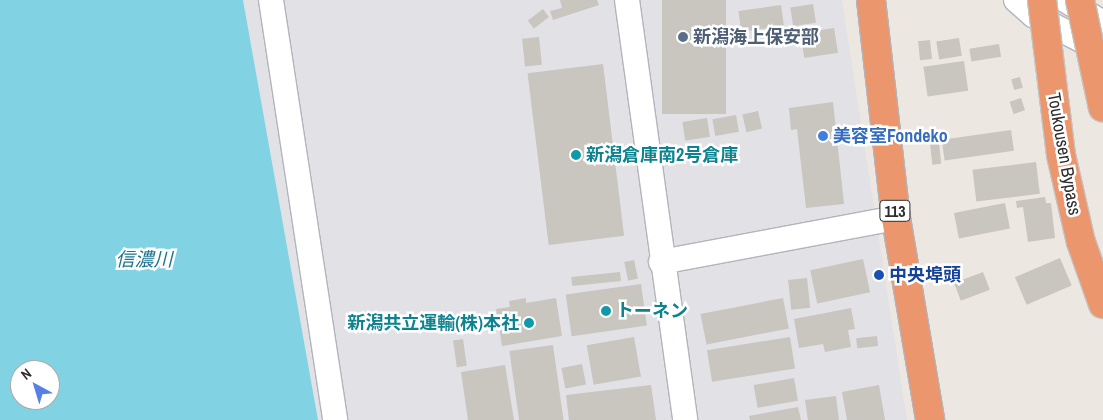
<!DOCTYPE html>
<meta charset="utf-8">
<style>
body{margin:0}
#map{position:relative;width:1103px;height:420px;overflow:hidden;background:#ede7e1;font-family:"Archivo Narrow","Noto Sans JP",sans-serif}
div>[style]{position:absolute}
.industrial>*{inset:0;background:#e2e1e6}
.water>*{inset:0;background:#81d2e2}
.building>*{inset:0;background:#c9c5bf;transform-origin:0 0}
.roads{filter:drop-shadow(1px 0 #b2b4bb) drop-shadow(-1px 0 #b2b4bb) drop-shadow(0 1px #b2b4bb) drop-shadow(0 -1px #b2b4bb)}
.minor>*{height:24px;margin:-12px;padding:0 12px;transform-origin:12px;border-radius:12px;background:#fff}
.highway>*{height:28px;margin:-14px;padding:0 14px;transform-origin:14px;border-radius:14px;background:#ec966d}
.bridges{filter:drop-shadow(1px 0 #c4c4c4) drop-shadow(-1px 0 #c4c4c4) drop-shadow(0 1px #c4c4c4) drop-shadow(0 -1px #c4c4c4)}
.highway-bridge>*{height:28px;margin:-14px;padding:0 14px;transform-origin:14px;border-radius:14px;background:#ec966d}
.dots>*{width:14px;height:14px;translate:-50% -50%;box-sizing:border-box;border:2px solid #fff;border-radius:50%}
span{translate:-50% -50%;white-space:nowrap;text-align:center;line-height:1.15;-webkit-text-stroke:5px #fff;paint-order:stroke}
.shield-label span{padding:1px 4px;background:#fff;border:1px solid;border-radius:4px;-webkit-text-stroke-width:0}
.shield-label{font-size:16px;color:#2d2d2d;font-weight:700}
.service-label{font-size:18px;color:#4e5e75;font-weight:700}
.left{translate:0 -50%;text-align:left}
.shop-label{font-size:18px;color:#366cbe;font-weight:700}
.street-label{font-size:18px;color:#2d2d2d}
.culture-label{font-size:18px;color:#0d838f;font-weight:700}
.right{translate:-100% -50%;text-align:right}
.transit-label{font-size:18px;color:#164399;font-weight:700}
.water-label{font-size:19px;color:#1e7590;font-style:italic}
.north{position:absolute;left:10px;top:360px;width:50px;height:50px;box-sizing:border-box;background:#fff;border:1px solid #ababab;border-radius:50%;rotate:321deg;font-size:14px;font-weight:700;line-height:20px;text-align:center;color:#2d2d2d}
.north::after{content:'';display:block;margin:auto;width:18px;height:22px;background:#5580e6;clip-path:polygon(50% 0,100% 100%,50% 72%,0 100%)}
</style>
<div id="map">
<div class="industrial">
<div style="clip-path:polygon(243px 0,842px 0,907px 420px,318px 420px)"></div>
</div>
<div class="water">
<div style="clip-path:polygon(evenodd,0 0,243px 0,318px 420px,0 420px,0 0,20px 370px,50px 370px,50px 400px,20px 400px,20px 370px)"></div>
</div>
<div class="building">
<div style="clip-path:polygon(560px 0,597px 0,599px 5px,553px 20px,550px 11px,562px 8px)"></div>
<div style="left:662px;top:0;width:64px;height:114px"></div>
<div style="left:813px;top:4px;width:19px;height:23px;rotate:81deg"></div>
<div style="left:781px;top:5px;width:21px;height:43px;rotate:82deg"></div>
<div style="left:543px;top:9px;width:10px;height:19px;rotate:53deg"></div>
<div style="left:834px;top:28px;width:25px;height:34px;rotate:81deg"></div>
<div style="left:539px;top:37px;width:28px;height:17px;rotate:84deg"></div>
<div style="left:959px;top:38px;width:18px;height:23px;rotate:81deg"></div>
<div style="left:930px;top:40px;width:19px;height:12px;rotate:84deg"></div>
<div style="left:999px;top:44px;width:13px;height:30px;rotate:81deg"></div>
<div style="left:964px;top:61px;width:30px;height:41px;rotate:82deg"></div>
<div style="left:603px;top:64px;width:173px;height:76px;rotate:83deg"></div>
<div style="left:1020px;top:77px;width:11px;height:9px;rotate:75deg"></div>
<div style="left:1021px;top:98px;width:13px;height:12px;rotate:72deg"></div>
<div style="clip-path:polygon(833px 102px,844px 204px,806px 208px,797px 129px,791px 130px,789px 108px)"></div>
<div style="left:758px;top:111px;width:18px;height:16px;rotate:77deg"></div>
<div style="left:736px;top:115px;width:17px;height:24px;rotate:80deg"></div>
<div style="left:707px;top:118px;width:19px;height:25px;rotate:81deg"></div>
<div style="left:1011px;top:130px;width:21px;height:70px;rotate:82deg"></div>
<div style="left:938px;top:133px;width:31px;height:9px;rotate:84deg"></div>
<div style="left:1036px;top:162px;width:32px;height:64px;rotate:83deg"></div>
<div style="clip-path:polygon(1045px 197px,1046px 203px,1051px 203px,1055px 238px,1028px 242px,1023px 207px,1017px 208px,1016px 201px)"></div>
<div style="left:1005px;top:203px;width:26px;height:52px;rotate:79deg"></div>
<div style="left:1060px;top:258px;width:30px;height:49px;rotate:67deg"></div>
<div style="left:863px;top:259px;width:34px;height:54px;rotate:78deg"></div>
<div style="left:634px;top:260px;width:19px;height:10px;rotate:78deg"></div>
<div style="left:620px;top:272px;width:9px;height:49px;rotate:84deg"></div>
<div style="left:983px;top:272px;width:19px;height:31px;rotate:69deg"></div>
<div style="left:807px;top:278px;width:30px;height:19px;rotate:84deg"></div>
<div style="left:641px;top:284px;width:42px;height:76px;rotate:82deg"></div>
<div style="clip-path:polygon(526px 298px,526px 303px,556px 298px,562px 336px,502px 346px,496px 309px,510px 307px,509px 301px)"></div>
<div style="left:783px;top:298px;width:31px;height:84px;rotate:79deg"></div>
<div style="clip-path:polygon(851px 308px,855px 329px,848px 330px,851px 347px,825px 352px,823px 344px,799px 348px,794px 319px)"></div>
<div style="left:877px;top:336px;width:10px;height:21px;rotate:84deg"></div>
<div style="left:634px;top:337px;width:40px;height:48px;rotate:80deg"></div>
<div style="left:790px;top:337px;width:32px;height:84px;rotate:81deg"></div>
<div style="left:463px;top:339px;width:27px;height:10px;rotate:82deg"></div>
<div style="left:553px;top:345px;width:76px;height:44px;rotate:82deg"></div>
<div style="left:582px;top:364px;width:21px;height:21px;rotate:79deg"></div>
<div style="clip-path:polygon(505px 365px,514px 420px,468px 420px,461px 372px)"></div>
<div style="left:794px;top:378px;width:23px;height:41px;rotate:80deg"></div>
<div style="clip-path:polygon(651px 385px,656px 420px,569px 420px,566px 395px)"></div>
<div style="clip-path:polygon(879px 385px,885px 420px,847px 420px,842px 392px)"></div>
<div style="clip-path:polygon(836px 396px,839px 420px,808px 420px,805px 400px)"></div>
<div style="clip-path:polygon(798px 407px,801px 420px,750px 420px,749px 416px)"></div>
</div>
<div class="roads">
<div class="minor">
<div style="left:271px;top:0;width:425px;rotate:81.3deg"></div>
<div style="left:627px;top:0;width:424px;rotate:82.1deg"></div>
<div style="left:1016px;top:0;width:23px;rotate:41deg"></div>
<div style="left:1033px;top:15px;width:56px;rotate:27.5deg"></div>
<div style="left:1083px;top:41px;width:20px;rotate:6deg"></div>
<div style="left:1065px;top:0;width:44px;rotate:31.2deg"></div>
<div style="left:661px;top:262px;width:239px;rotate:-10.6deg"></div>
</div>
<div class="highway">
<div style="left:871px;top:0;width:219px;rotate:83.5deg"></div>
<div style="left:896px;top:218px;width:205px;rotate:80.4deg"></div>
</div>
</div>
<div class="bridges">
<div class="highway-bridge">
<div style="left:1042px;top:0;width:156px;rotate:83deg"></div>
<div style="left:1061px;top:155px;width:89px;rotate:77.1deg"></div>
<div style="left:1081px;top:242px;width:66px;rotate:70.5deg"></div>
<div style="left:1080px;top:0;width:110px;rotate:78deg"></div>
</div>
</div>
<div class="dots">
<div style="left:683px;top:37px;background:#5c6f8a"></div>
<div style="left:823px;top:136px;background:#3f7fe0"></div>
<div style="left:576px;top:155px;background:#0f9aa8"></div>
<div style="left:879px;top:275px;background:#1a4fb4"></div>
<div style="left:606px;top:311px;background:#0f9aa8"></div>
<div style="left:529px;top:323px;background:#0f9aa8"></div>
</div>
<div class="shield-label">
<span style="left:895px;top:211px">113</span>
</div>
<div class="service-label">
<span class="left" style="left:693px;top:37px">新潟海上保安部</span>
</div>
<div class="shop-label">
<span class="left" style="left:833px;top:136px">美容室Fondeko</span>
</div>
<div class="street-label">
<span style="left:1064px;top:154px;rotate:80deg">Toukousen Bypass</span>
</div>
<div class="culture-label">
<span class="left" style="left:586px;top:155px">新潟倉庫南2号倉庫</span>
<span class="left" style="left:616px;top:311px">トーネン</span>
<span class="right" style="left:519px;top:323px">新潟共立運輸(株)本社</span>
</div>
<div class="transit-label">
<span class="left" style="left:889px;top:275px">中央埠頭</span>
</div>
<div class="water-label">
<span style="left:144px;top:260px">信濃川</span>
</div>
<div class="north">N</div>
</div>
